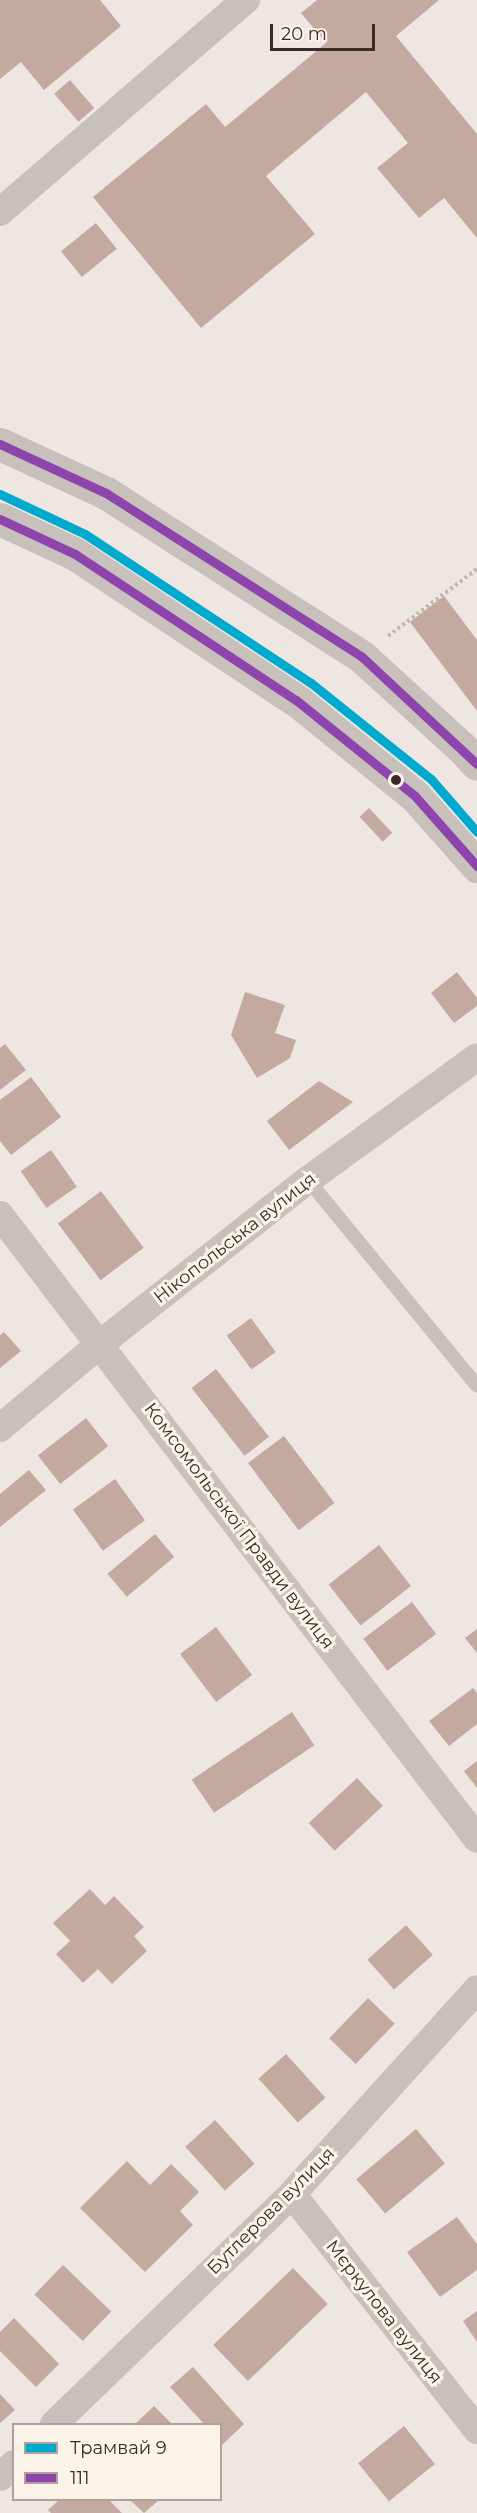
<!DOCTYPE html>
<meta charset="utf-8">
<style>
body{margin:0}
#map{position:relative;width:477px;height:2513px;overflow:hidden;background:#eee7e1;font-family:Montserrat,sans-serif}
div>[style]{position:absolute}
.building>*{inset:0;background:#c4a9a1;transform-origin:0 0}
.path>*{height:4px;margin-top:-2px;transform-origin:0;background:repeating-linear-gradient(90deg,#c1b8b2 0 3px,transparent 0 6px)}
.service>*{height:14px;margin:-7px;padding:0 7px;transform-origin:7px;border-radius:7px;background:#c8c0ba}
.minor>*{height:28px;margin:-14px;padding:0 14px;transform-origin:14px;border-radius:14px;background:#c8c0ba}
.tertiary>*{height:33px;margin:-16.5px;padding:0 16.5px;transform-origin:16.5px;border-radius:16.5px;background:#c8c0ba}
.bus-1>*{height:9px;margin:-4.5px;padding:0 4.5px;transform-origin:4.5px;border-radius:4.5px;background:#8e44ad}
.tram-1>*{height:9px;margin:-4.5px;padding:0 4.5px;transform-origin:4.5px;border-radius:4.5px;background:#00a9ce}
.dots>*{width:16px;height:16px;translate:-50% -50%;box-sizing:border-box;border:3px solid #fbf2e8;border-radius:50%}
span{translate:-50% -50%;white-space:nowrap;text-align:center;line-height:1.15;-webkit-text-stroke:6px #fbf2e8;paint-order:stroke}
.street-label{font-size:18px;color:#392c27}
.legend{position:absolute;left:12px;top:2423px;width:210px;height:78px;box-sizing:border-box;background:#fbf2e8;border:2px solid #ada39b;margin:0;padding:8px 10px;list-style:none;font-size:18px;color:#392c27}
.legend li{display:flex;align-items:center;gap:12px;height:30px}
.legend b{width:30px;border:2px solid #ada39b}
.scale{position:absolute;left:270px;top:24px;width:105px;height:27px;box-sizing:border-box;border:3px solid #392c27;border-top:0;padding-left:8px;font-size:18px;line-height:21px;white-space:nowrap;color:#392c27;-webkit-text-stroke:4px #fbf2e8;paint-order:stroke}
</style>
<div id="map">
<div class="building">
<div style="clip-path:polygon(0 0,100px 0,121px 26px,44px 90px,21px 62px,0 79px)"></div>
<div style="clip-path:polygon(317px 0,439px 0,396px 36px,477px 134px,477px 238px,444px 198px,419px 218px,377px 168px,408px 143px,366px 92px,266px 176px,315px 234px,201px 328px,93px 197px,206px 104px,225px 127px,326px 43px,301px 13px)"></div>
<div style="left:70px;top:80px;width:37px;height:21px;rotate:49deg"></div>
<div style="left:96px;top:223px;width:33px;height:45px;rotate:51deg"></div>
<div style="clip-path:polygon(444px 596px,477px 640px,477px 711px,410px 622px)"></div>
<div style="left:369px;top:808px;width:34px;height:13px;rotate:47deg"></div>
<div style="clip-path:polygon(457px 972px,477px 998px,477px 1006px,454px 1023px,431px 993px)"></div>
<div style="clip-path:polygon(245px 992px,285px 1005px,275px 1033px,296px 1040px,290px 1058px,257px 1078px,231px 1035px)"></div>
<div style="clip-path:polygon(5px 1044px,26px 1070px,0 1090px,0 1048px)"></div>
<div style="clip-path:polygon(31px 1077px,61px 1117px,11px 1155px,0 1141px,0 1100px)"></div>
<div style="clip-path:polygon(319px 1081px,353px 1102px,289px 1150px,267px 1121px)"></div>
<div style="left:51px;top:1150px;width:45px;height:37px;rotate:55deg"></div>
<div style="left:101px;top:1191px;width:71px;height:54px;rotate:53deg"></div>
<div style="left:251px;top:1318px;width:42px;height:30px;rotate:54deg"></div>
<div style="clip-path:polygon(4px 1332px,21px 1351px,0 1368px,0 1335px)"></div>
<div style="left:216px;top:1369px;width:86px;height:31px;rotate:52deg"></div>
<div style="left:86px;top:1418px;width:36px;height:61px;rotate:52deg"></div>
<div style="left:284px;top:1436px;width:84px;height:45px;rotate:53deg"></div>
<div style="clip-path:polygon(29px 1470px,46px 1490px,0 1527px,0 1494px)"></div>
<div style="left:115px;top:1479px;width:51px;height:52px;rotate:54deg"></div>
<div style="left:155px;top:1534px;width:30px;height:62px;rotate:50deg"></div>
<div style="left:379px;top:1545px;width:52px;height:64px;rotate:52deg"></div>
<div style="left:412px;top:1602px;width:40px;height:61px;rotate:53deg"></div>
<div style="left:216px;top:1627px;width:60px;height:45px;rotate:53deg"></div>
<div style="clip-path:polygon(477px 1629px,477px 1653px,465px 1638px)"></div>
<div style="clip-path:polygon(473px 1688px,477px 1693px,477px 1724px,449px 1746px,429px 1721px)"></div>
<div style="left:292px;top:1712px;width:40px;height:121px;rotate:56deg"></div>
<div style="clip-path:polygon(477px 1761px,477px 1788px,464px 1771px)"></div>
<div style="left:357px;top:1778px;width:38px;height:66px;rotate:47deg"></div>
<div style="clip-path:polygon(90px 1889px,105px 1905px,114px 1896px,144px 1927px,134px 1936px,147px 1951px,112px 1984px,98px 1969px,83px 1983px,56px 1954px,70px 1941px,53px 1923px)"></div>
<div style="left:406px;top:1925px;width:40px;height:52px;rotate:48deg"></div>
<div style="left:368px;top:1998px;width:37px;height:56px;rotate:44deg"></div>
<div style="left:286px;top:2054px;width:59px;height:37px;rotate:48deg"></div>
<div style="left:215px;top:2120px;width:59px;height:40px;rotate:48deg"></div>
<div style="left:416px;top:2129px;width:45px;height:78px;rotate:50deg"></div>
<div style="clip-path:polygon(127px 2161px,150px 2185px,171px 2164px,199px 2192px,180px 2211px,193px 2225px,145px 2272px,80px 2208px)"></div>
<div style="clip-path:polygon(457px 2217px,477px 2244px,477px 2270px,440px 2297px,407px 2252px)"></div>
<div style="left:63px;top:2265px;width:67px;height:41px;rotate:44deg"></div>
<div style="left:293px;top:2268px;width:50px;height:111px;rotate:46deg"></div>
<div style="clip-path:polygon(477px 2311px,477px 2342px,463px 2321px)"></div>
<div style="clip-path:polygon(14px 2318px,59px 2364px,36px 2387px,0 2351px,0 2332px)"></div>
<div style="clip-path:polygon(193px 2367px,244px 2424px,222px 2445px,220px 2424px,204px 2424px,170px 2387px)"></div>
<div style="clip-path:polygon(0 2394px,15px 2410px,0 2423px)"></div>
<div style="clip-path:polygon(154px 2406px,172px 2424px,135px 2424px)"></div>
<div style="left:404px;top:2426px;width:49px;height:59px;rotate:51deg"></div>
<div style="clip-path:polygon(59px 2500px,109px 2500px,122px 2513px,51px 2513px,48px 2510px)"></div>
<div style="clip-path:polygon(130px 2500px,159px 2500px,144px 2513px)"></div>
</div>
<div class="path">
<div style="left:388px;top:636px;width:111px;rotate:-37deg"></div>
</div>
<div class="service">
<div style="left:308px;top:1180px;width:266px;rotate:50.6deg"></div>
</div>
<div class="minor">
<div style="left:0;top:212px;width:325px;rotate:-40.8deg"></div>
<div style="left:0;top:1215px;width:785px;rotate:52.6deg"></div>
<div style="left:0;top:1428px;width:131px;rotate:-40deg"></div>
<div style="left:100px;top:1344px;width:265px;rotate:-38.3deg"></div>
<div style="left:308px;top:1180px;width:209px;rotate:-36deg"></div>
<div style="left:292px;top:2194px;width:300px;rotate:51.9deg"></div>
<div style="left:54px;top:2424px;width:331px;rotate:-44deg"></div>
<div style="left:292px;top:2194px;width:276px;rotate:-47.9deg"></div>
<div style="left:0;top:2477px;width:19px;rotate:-43deg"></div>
</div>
<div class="tertiary">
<div style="left:0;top:444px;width:117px;rotate:24.8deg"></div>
<div style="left:106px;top:493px;width:303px;rotate:32.6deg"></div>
<div style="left:361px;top:656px;width:135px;rotate:42.3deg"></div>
<div style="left:461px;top:747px;width:23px;rotate:47deg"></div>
<div style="left:0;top:519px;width:83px;rotate:25deg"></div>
<div style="left:75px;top:554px;width:265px;rotate:33.5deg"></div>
<div style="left:296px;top:700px;width:153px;rotate:38.9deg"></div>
<div style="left:415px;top:796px;width:94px;rotate:48.5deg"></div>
</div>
<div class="bus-1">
<div style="left:0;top:444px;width:117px;rotate:24.8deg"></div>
<div style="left:106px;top:493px;width:303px;rotate:32.6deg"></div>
<div style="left:361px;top:656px;width:158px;rotate:43deg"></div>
<div style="left:0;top:519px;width:83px;rotate:25deg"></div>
<div style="left:75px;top:554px;width:265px;rotate:33.5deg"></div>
<div style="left:296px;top:700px;width:153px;rotate:38.9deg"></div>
<div style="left:415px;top:796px;width:94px;rotate:48.5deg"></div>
</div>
<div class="tram-1">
<div style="left:0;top:494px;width:94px;rotate:25.2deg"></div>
<div style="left:85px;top:534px;width:271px;rotate:33.4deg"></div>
<div style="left:311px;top:683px;width:154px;rotate:38.7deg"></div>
<div style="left:431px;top:779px;width:70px;rotate:49deg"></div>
</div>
<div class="dots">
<div style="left:396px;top:780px;background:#392c27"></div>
</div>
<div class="street-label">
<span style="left:235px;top:1238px;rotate:-38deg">Нікопольська вулиця</span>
<span style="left:239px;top:1526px;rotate:53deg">Комсомольської Правди вулиця</span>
<span style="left:271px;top:2211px;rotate:-45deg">Бутлерова вулиця</span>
<span style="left:384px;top:2312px;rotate:52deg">Мєркулова вулиця</span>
</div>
<ul class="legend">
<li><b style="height:8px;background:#00a9ce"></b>Трамвай 9</li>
<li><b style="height:8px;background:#8e44ad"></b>111</li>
</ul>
<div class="scale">20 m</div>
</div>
